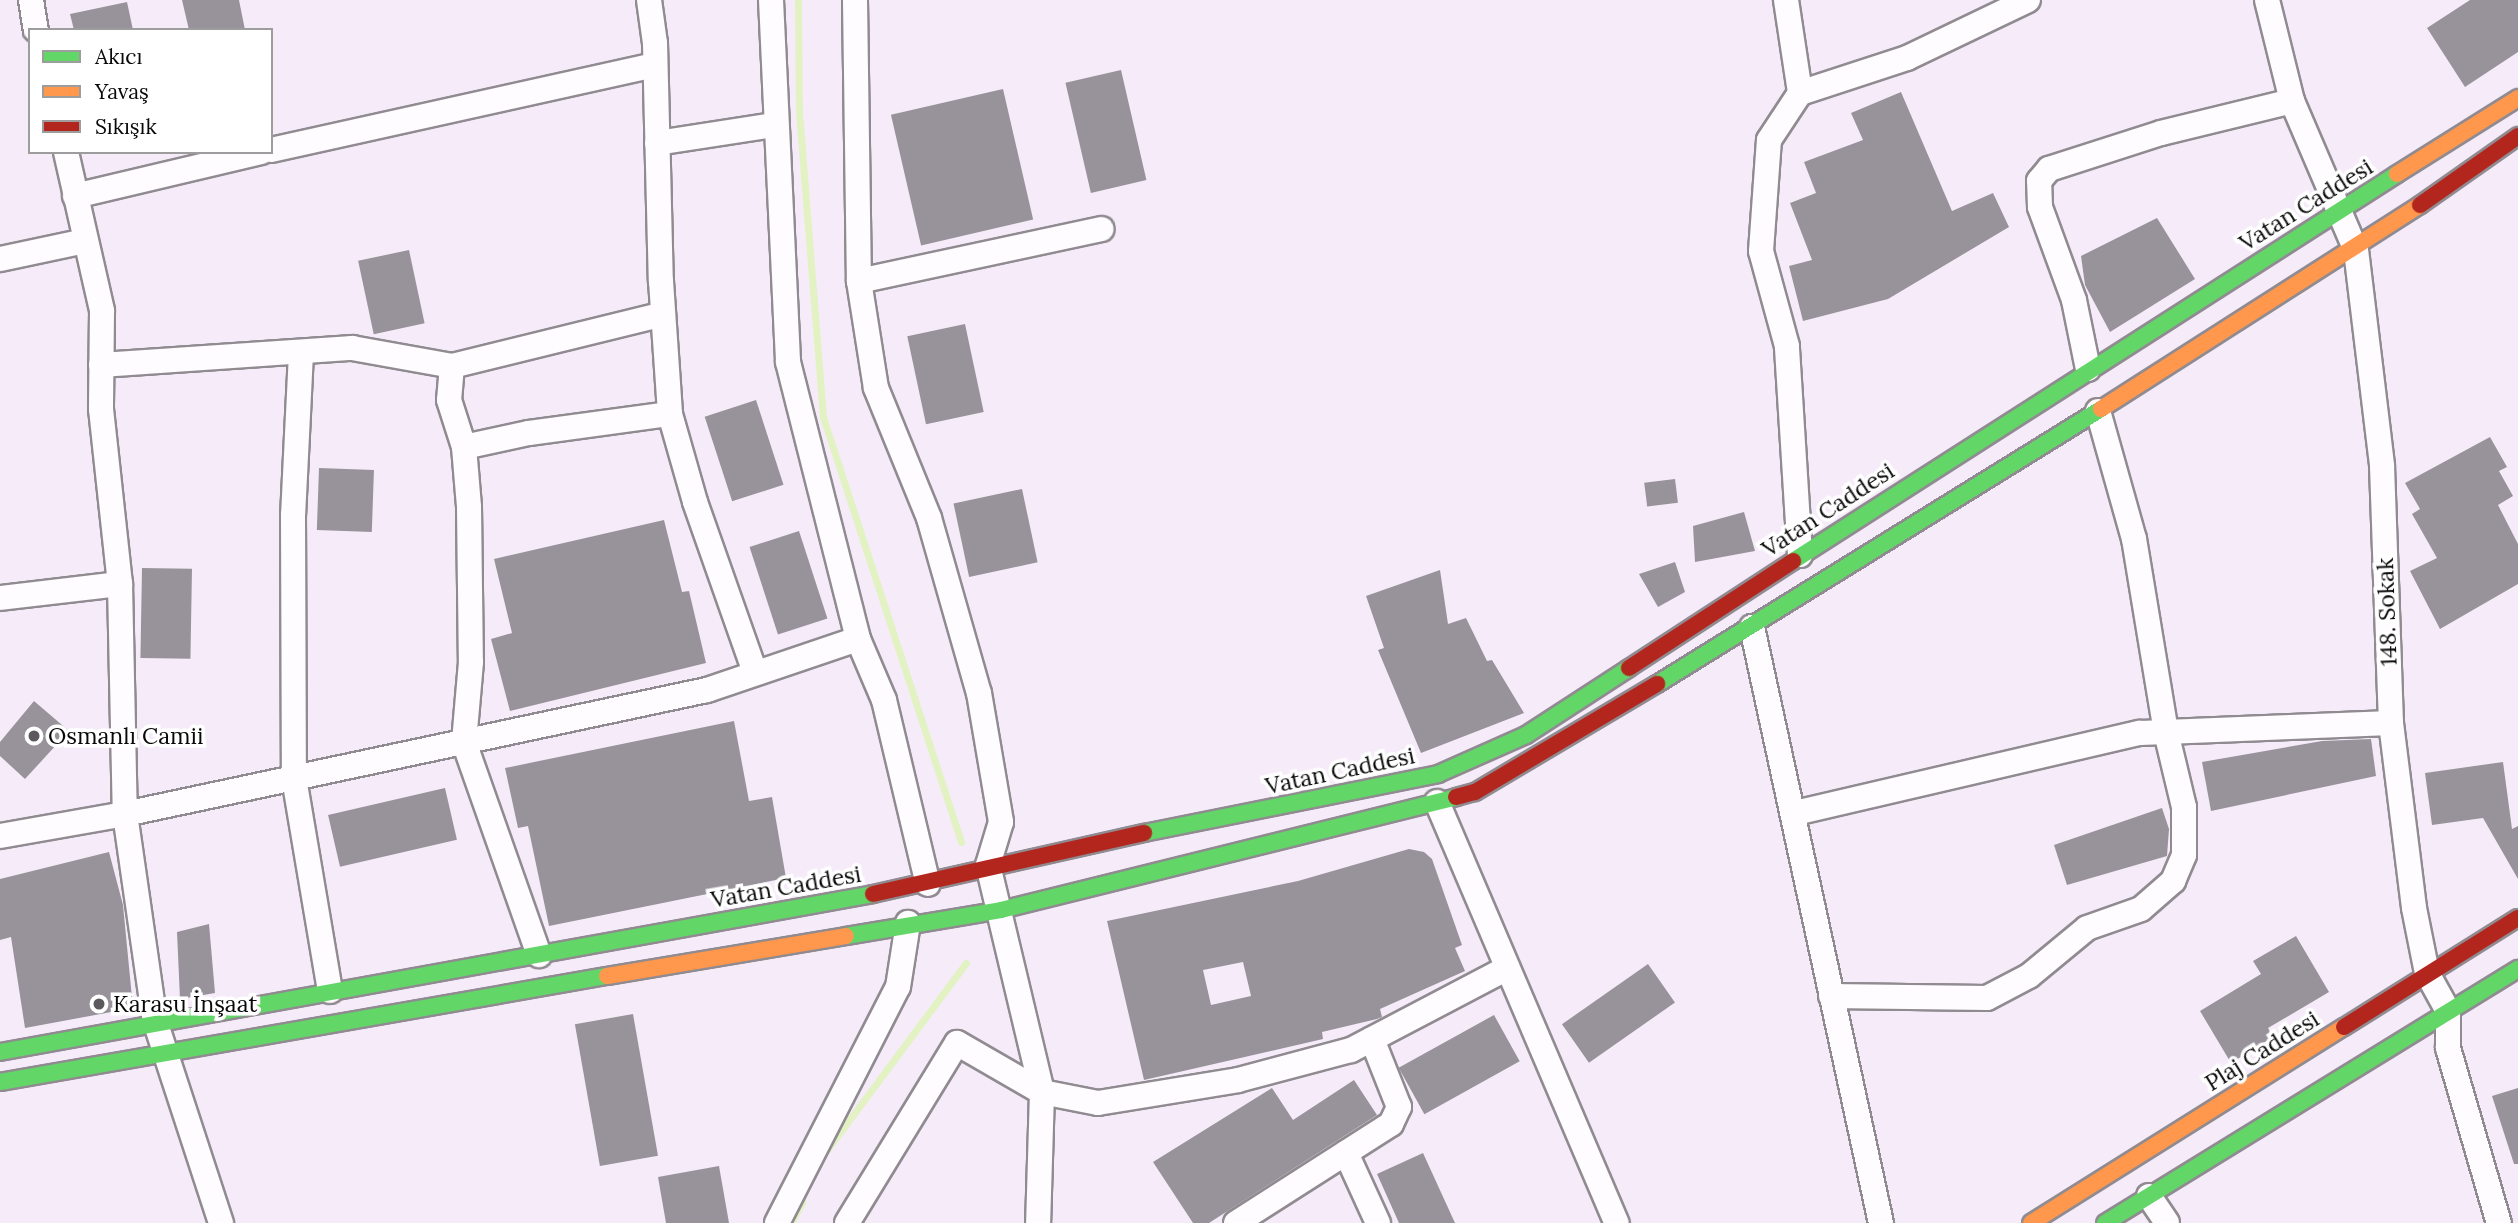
<!DOCTYPE html>
<meta charset="utf-8">
<style>
body{margin:0}
#map{position:relative;width:2518px;height:1223px;overflow:hidden;background:#f6ecf9;font-family:Lora,serif}
div>[style]{position:absolute}
.stream>*{height:7px;margin:-3.5px;padding:0 3.5px;transform-origin:3.5px;border-radius:3.5px;background:#e2f2c3}
.building>*{inset:0;background:#98939b;transform-origin:0 0}
.roads{filter:drop-shadow(2px 0 #908b91) drop-shadow(-2px 0 #908b91) drop-shadow(0 2px #908b91) drop-shadow(0 -2px #908b91)}
.street>*{height:24px;margin:-12px;padding:0 12px;transform-origin:12px;border-radius:12px;background:#fefcfe}
.fast>*{height:16px;margin:-8px;padding:0 8px;transform-origin:8px;border-radius:8px;background:#63d668}
.slow>*{height:16px;margin:-8px;padding:0 8px;transform-origin:8px;border-radius:8px;background:#ff974d}
.jam>*{height:16px;margin:-8px;padding:0 8px;transform-origin:8px;border-radius:8px;background:#b3261e}
.dots>*{width:19px;height:19px;translate:-50% -50%;box-sizing:border-box;border:4px solid #fff;border-radius:50%}
span{translate:-50% -50%;white-space:nowrap;text-align:center;line-height:1.15;-webkit-text-stroke:7px #fff;paint-order:stroke}
.street-label{font-size:23px;color:#090909}
.poi-label{font-size:23px;color:#090909}
.left{translate:0 -50%;text-align:left}
.legend{position:absolute;left:28px;top:28px;width:245px;height:126px;box-sizing:border-box;background:#fff;border:2px solid #9d9d9d;margin:0;padding:9px 12px;list-style:none;font-size:21px;color:#090909}
.legend li{display:flex;align-items:center;gap:14px;height:35px}
.legend b{width:35px;border:2px solid #9d9d9d}
</style>
<div id="map">
<div class="stream">
<div style="left:798px;top:0;width:112px;rotate:89.5deg"></div>
<div style="left:799px;top:112px;width:306px;rotate:85.5deg"></div>
<div style="left:823px;top:417px;width:447px;rotate:72deg"></div>
<div style="left:827px;top:1150px;width:233px;rotate:-53.4deg"></div>
<div style="left:791px;top:1223px;width:24px;rotate:-62deg"></div>
</div>
<div class="building">
<div style="clip-path:polygon(182px 0,239px 0,245px 30px,189px 30px)"></div>
<div style="clip-path:polygon(2470px 0,2518px 0,2518px 52px,2465px 87px,2427px 28px)"></div>
<div style="clip-path:polygon(127px 2px,133px 30px,74px 30px,70px 14px)"></div>
<div style="left:1121px;top:70px;width:113px;height:57px;rotate:77deg"></div>
<div style="left:1003px;top:89px;width:134px;height:115px;rotate:77deg"></div>
<div style="clip-path:polygon(1901px 92px,1952px 211px,1993px 193px,2009px 227px,1888px 299px,1803px 321px,1789px 266px,1812px 260px,1790px 203px,1816px 193px,1804px 162px,1863px 140px,1851px 113px)"></div>
<div style="clip-path:polygon(2157px 218px,2195px 279px,2110px 332px,2085px 285px,2081px 256px)"></div>
<div style="left:409px;top:250px;width:75px;height:52px;rotate:78deg"></div>
<div style="left:965px;top:324px;width:90px;height:59px;rotate:78deg"></div>
<div style="left:756px;top:400px;width:89px;height:54px;rotate:72deg"></div>
<div style="clip-path:polygon(2490px 437px,2507px 467px,2499px 471px,2513px 496px,2498px 505px,2518px 544px,2518px 584px,2440px 629px,2410px 571px,2437px 558px,2412px 514px,2420px 509px,2405px 483px)"></div>
<div style="left:319px;top:468px;width:55px;height:62px;rotate:2deg"></div>
<div style="left:1675px;top:479px;width:24px;height:31px;rotate:83deg"></div>
<div style="left:1022px;top:489px;width:75px;height:70px;rotate:78deg"></div>
<div style="clip-path:polygon(1744px 512px,1755px 551px,1695px 562px,1693px 526px)"></div>
<div style="clip-path:polygon(664px 520px,682px 592px,689px 591px,706px 663px,510px 711px,491px 639px,512px 633px,494px 559px)"></div>
<div style="left:799px;top:531px;width:92px;height:52px;rotate:72deg"></div>
<div style="clip-path:polygon(1675px 562px,1685px 592px,1658px 607px,1639px 574px)"></div>
<div style="left:142px;top:568px;width:50px;height:90px;rotate:1deg"></div>
<div style="clip-path:polygon(1440px 570px,1448px 624px,1466px 618px,1487px 661px,1492px 660px,1524px 713px,1421px 753px,1378px 650px,1384px 648px,1366px 596px)"></div>
<div style="clip-path:polygon(34px 701px,69px 731px,25px 779px,0 756px,0 742px)"></div>
<div style="clip-path:polygon(734px 721px,749px 801px,772px 797px,786px 878px,549px 926px,528px 826px,518px 828px,505px 768px)"></div>
<div style="clip-path:polygon(2371px 739px,2376px 776px,2211px 811px,2202px 762px,2322px 741px)"></div>
<div style="clip-path:polygon(2503px 762px,2512px 829px,2518px 826px,2518px 879px,2483px 818px,2432px 825px,2425px 773px)"></div>
<div style="left:445px;top:788px;width:53px;height:120px;rotate:77deg"></div>
<div style="clip-path:polygon(2162px 808px,2169px 829px,2167px 856px,2067px 885px,2054px 845px)"></div>
<div style="clip-path:polygon(evenodd,1409px 849px,1424px 852px,1432px 859px,1462px 945px,1455px 948px,1465px 971px,1380px 1009px,1382px 1017px,1377px 1019px,1322px 1032px,1323px 1039px,1144px 1080px,1107px 921px,1298px 881px,1409px 849px,1243px 962px,1251px 996px,1211px 1005px,1203px 970px,1243px 962px)"></div>
<div style="clip-path:polygon(109px 852px,123px 905px,133px 1008px,25px 1028px,11px 937px,0 940px,0 879px)"></div>
<div style="clip-path:polygon(209px 924px,215px 993px,180px 999px,177px 932px)"></div>
<div style="clip-path:polygon(2296px 936px,2329px 992px,2268px 1028px,2273px 1037px,2231px 1063px,2200px 1011px,2261px 974px,2253px 961px)"></div>
<div style="left:1648px;top:964px;width:47px;height:105px;rotate:55deg"></div>
<div style="left:633px;top:1014px;width:144px;height:59px;rotate:80deg"></div>
<div style="left:1494px;top:1015px;width:53px;height:109px;rotate:61deg"></div>
<div style="clip-path:polygon(1354px 1080px,1377px 1115px,1209px 1223px,1193px 1223px,1153px 1162px,1272px 1088px,1293px 1120px)"></div>
<div style="clip-path:polygon(2518px 1088px,2518px 1164px,2514px 1164px,2492px 1096px)"></div>
<div style="clip-path:polygon(1423px 1153px,1455px 1223px,1399px 1223px,1377px 1174px)"></div>
<div style="clip-path:polygon(719px 1166px,729px 1223px,666px 1223px,658px 1177px)"></div>
</div>
<div class="roads">
<div class="street">
<div style="left:31px;top:0;width:30px;rotate:81deg"></div>
<div style="left:649px;top:0;width:43px;rotate:82.1deg"></div>
<div style="left:655px;top:43px;width:238px;rotate:88.6deg"></div>
<div style="left:661px;top:281px;width:133px;rotate:86.1deg"></div>
<div style="left:670px;top:414px;width:91px;rotate:74.1deg"></div>
<div style="left:695px;top:502px;width:180px;rotate:70.6deg"></div>
<div style="left:771px;top:0;width:362px;rotate:87.3deg"></div>
<div style="left:788px;top:362px;width:286px;rotate:75.8deg"></div>
<div style="left:858px;top:639px;width:66px;rotate:66.9deg"></div>
<div style="left:884px;top:700px;width:189px;rotate:76.6deg"></div>
<div style="left:855px;top:0;width:281px;rotate:89.2deg"></div>
<div style="left:859px;top:281px;width:108px;rotate:81deg"></div>
<div style="left:876px;top:388px;width:140px;rotate:67.8deg"></div>
<div style="left:929px;top:518px;width:182px;rotate:74.1deg"></div>
<div style="left:979px;top:693px;width:131px;rotate:80.3deg"></div>
<div style="left:1001px;top:822px;width:45px;rotate:106.8deg"></div>
<div style="left:988px;top:865px;width:233px;rotate:76.6deg"></div>
<div style="left:1042px;top:1092px;width:131px;rotate:91.7deg"></div>
<div style="left:1786px;top:0;width:94px;rotate:81.4deg"></div>
<div style="left:2267px;top:0;width:104px;rotate:76.1deg"></div>
<div style="left:2292px;top:101px;width:162px;rotate:66.8deg"></div>
<div style="left:2356px;top:250px;width:218px;rotate:83.1deg"></div>
<div style="left:2382px;top:466px;width:257px;rotate:88deg"></div>
<div style="left:2391px;top:723px;width:186px;rotate:82.9deg"></div>
<div style="left:2414px;top:908px;width:66px;rotate:78.7deg"></div>
<div style="left:2427px;top:973px;width:43px;rotate:61.1deg"></div>
<div style="left:2448px;top:1011px;width:37px;rotate:90deg"></div>
<div style="left:2448px;top:1048px;width:182px;rotate:73.8deg"></div>
<div style="left:657px;top:143px;width:117px;rotate:-8.8deg"></div>
<div style="left:271px;top:150px;width:393px;rotate:-12.5deg"></div>
<div style="left:66px;top:152px;width:163px;rotate:77.2deg"></div>
<div style="left:102px;top:311px;width:98px;rotate:90.6deg"></div>
<div style="left:101px;top:409px;width:176px;rotate:83.8deg"></div>
<div style="left:120px;top:584px;width:230px;rotate:88.8deg"></div>
<div style="left:125px;top:814px;width:209px;rotate:81.8deg"></div>
<div style="left:155px;top:1021px;width:213px;rotate:71.9deg"></div>
<div style="left:75px;top:196px;width:191px;rotate:-13.3deg"></div>
<div style="left:0;top:259px;width:87px;rotate:-12deg"></div>
<div style="left:859px;top:281px;width:248px;rotate:-12.1deg"></div>
<div style="left:301px;top:353px;width:162px;rotate:92.8deg"></div>
<div style="left:293px;top:515px;width:263px;rotate:89.8deg"></div>
<div style="left:294px;top:778px;width:216px;rotate:80.4deg"></div>
<div style="left:101px;top:365px;width:252px;rotate:-3.9deg"></div>
<div style="left:352px;top:348px;width:102px;rotate:10.2deg"></div>
<div style="left:452px;top:366px;width:34px;rotate:95deg"></div>
<div style="left:449px;top:400px;width:49px;rotate:72.3deg"></div>
<div style="left:464px;top:447px;width:60px;rotate:85.2deg"></div>
<div style="left:469px;top:507px;width:155px;rotate:89.3deg"></div>
<div style="left:471px;top:662px;width:80px;rotate:95deg"></div>
<div style="left:464px;top:742px;width:226px;rotate:70.6deg"></div>
<div style="left:452px;top:366px;width:217px;rotate:-13.8deg"></div>
<div style="left:2088px;top:369px;width:70px;rotate:-101.5deg"></div>
<div style="left:2074px;top:300px;width:99px;rotate:-110.1deg"></div>
<div style="left:2040px;top:207px;width:26px;rotate:-92deg"></div>
<div style="left:2039px;top:181px;width:16px;rotate:-50deg"></div>
<div style="left:2049px;top:169px;width:118px;rotate:-17.8deg"></div>
<div style="left:2161px;top:133px;width:135px;rotate:-13.7deg"></div>
<div style="left:464px;top:447px;width:66px;rotate:-12.2deg"></div>
<div style="left:529px;top:433px;width:142px;rotate:-7.7deg"></div>
<div style="left:1800px;top:555px;width:209px;rotate:-93.6deg"></div>
<div style="left:1787px;top:346px;width:98px;rotate:-105.3deg"></div>
<div style="left:1761px;top:251px;width:111px;rotate:-85.9deg"></div>
<div style="left:1769px;top:140px;width:56px;rotate:-56.6deg"></div>
<div style="left:1800px;top:93px;width:113px;rotate:-18.1deg"></div>
<div style="left:1907px;top:58px;width:134px;rotate:-25.6deg"></div>
<div style="left:0;top:598px;width:121px;rotate:-6.7deg"></div>
<div style="left:1752px;top:627px;width:610px;rotate:77.79deg"></div>
<div style="left:1437px;top:802px;width:458px;rotate:66.9deg"></div>
<div style="left:1795px;top:813px;width:354px;rotate:-13.1deg"></div>
<div style="left:2140px;top:733px;width:251px;rotate:-2.3deg"></div>
<div style="left:0;top:836px;width:127px;rotate:-10deg"></div>
<div style="left:125px;top:814px;width:595px;rotate:-12.03deg"></div>
<div style="left:707px;top:690px;width:159px;rotate:-18.7deg"></div>
<div style="left:1831px;top:996px;width:156px;rotate:0.7deg"></div>
<div style="left:1987px;top:998px;width:47px;rotate:-27.6deg"></div>
<div style="left:2029px;top:976px;width:75px;rotate:-39.6deg"></div>
<div style="left:2087px;top:928px;width:57px;rotate:-19.4deg"></div>
<div style="left:2141px;top:909px;width:43px;rotate:-41.2deg"></div>
<div style="left:2173px;top:881px;width:28px;rotate:-67deg"></div>
<div style="left:2184px;top:855px;width:48px;rotate:-90deg"></div>
<div style="left:2184px;top:807px;width:77px;rotate:-103.5deg"></div>
<div style="left:2166px;top:732px;width:196px;rotate:-99.4deg"></div>
<div style="left:2134px;top:539px;width:133px;rotate:-105.7deg"></div>
<div style="left:1346px;top:1153px;width:77px;rotate:65.4deg"></div>
<div style="left:2149px;top:1196px;width:32px;rotate:56deg"></div>
<div style="left:777px;top:1223px;width:265px;rotate:-62.9deg"></div>
<div style="left:898px;top:987px;width:65px;rotate:-81.1deg"></div>
<div style="left:847px;top:1223px;width:211px;rotate:-58.6deg"></div>
<div style="left:957px;top:1043px;width:98px;rotate:30deg"></div>
<div style="left:1042px;top:1092px;width:57px;rotate:11.1deg"></div>
<div style="left:1098px;top:1103px;width:142px;rotate:-9.3deg"></div>
<div style="left:1238px;top:1080px;width:117px;rotate:-14.9deg"></div>
<div style="left:1351px;top:1050px;width:174px;rotate:-27.7deg"></div>
<div style="left:1236px;top:1223px;width:184px;rotate:-32.6deg"></div>
<div style="left:1391px;top:1124px;width:19px;rotate:-65deg"></div>
<div style="left:1399px;top:1107px;width:73px;rotate:-111.7deg"></div>
</div>
<div class="fast">
<div style="left:1793px;top:561px;width:717px;rotate:-32.65deg"></div>
<div style="left:1657px;top:684px;width:522px;rotate:-31.77deg"></div>
<div style="left:1144px;top:833px;width:300px;rotate:-11.3deg"></div>
<div style="left:1438px;top:774px;width:96px;rotate:-23.9deg"></div>
<div style="left:1526px;top:735px;width:123px;rotate:-33deg"></div>
<div style="left:846px;top:936px;width:157px;rotate:-9.5deg"></div>
<div style="left:1001px;top:910px;width:469px;rotate:-13.9deg"></div>
<div style="left:0;top:1052px;width:887px;rotate:-10.26deg"></div>
<div style="left:0;top:1082px;width:616px;rotate:-9.91deg"></div>
<div style="left:2105px;top:1223px;width:485px;rotate:-31.6deg"></div>
</div>
<div class="slow">
<div style="left:2397px;top:174px;width:143px;rotate:-32.1deg"></div>
<div style="left:2101px;top:409px;width:379px;rotate:-32.6deg"></div>
<div style="left:607px;top:976px;width:242px;rotate:-9.5deg"></div>
<div style="left:2031px;top:1223px;width:369px;rotate:-32.1deg"></div>
</div>
<div class="jam">
<div style="left:2420px;top:205px;width:120px;rotate:-35.1deg"></div>
<div style="left:1629px;top:668px;width:196px;rotate:-33.1deg"></div>
<div style="left:1456px;top:797px;width:20px;rotate:-15deg"></div>
<div style="left:1475px;top:792px;width:212px;rotate:-30.7deg"></div>
<div style="left:873px;top:894px;width:278px;rotate:-12.7deg"></div>
<div style="left:2344px;top:1027px;width:205px;rotate:-32.1deg"></div>
</div>
</div>
<div class="dots">
<div style="left:34px;top:736px;background:#5c585d"></div>
<div style="left:99px;top:1004px;background:#5c585d"></div>
</div>
<div class="street-label">
<span style="left:2306px;top:205px;rotate:-32deg">Vatan Caddesi</span>
<span style="left:1828px;top:510px;rotate:-33deg">Vatan Caddesi</span>
<span style="left:2387px;top:612px;rotate:-92deg">148. Sokak</span>
<span style="left:1340px;top:771px;rotate:-12deg">Vatan Caddesi</span>
<span style="left:786px;top:887px;rotate:-10deg">Vatan Caddesi</span>
<span style="left:2262px;top:1051px;rotate:-32deg">Plaj Caddesi</span>
</div>
<div class="poi-label">
<span class="left" style="left:48px;top:736px">Osmanlı Camii</span>
<span class="left" style="left:113px;top:1004px">Karasu İnşaat</span>
</div>
<ul class="legend">
<li><b style="height:9px;background:#63d668"></b>Akıcı</li>
<li><b style="height:9px;background:#ff974d"></b>Yavaş</li>
<li><b style="height:9px;background:#b3261e"></b>Sıkışık</li>
</ul>
</div>
